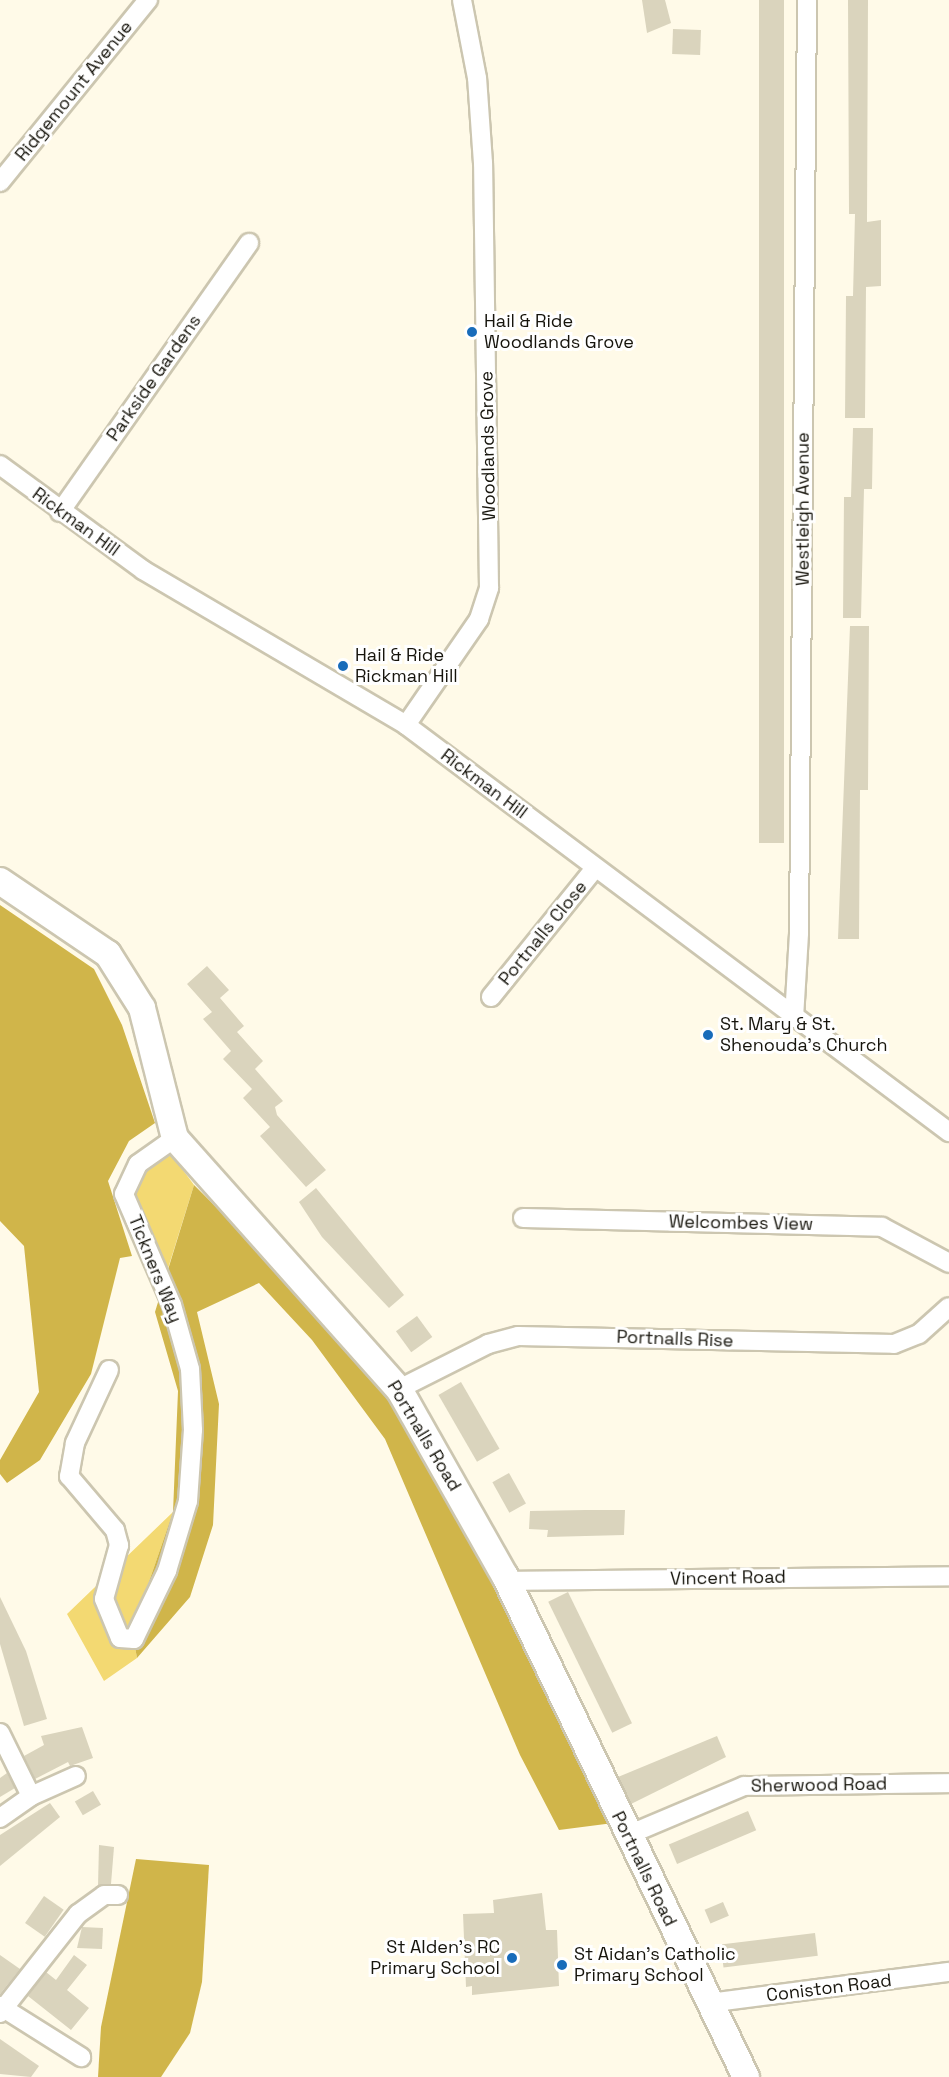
<!DOCTYPE html>
<style>
body{margin:0}
#map{position:relative;width:949px;height:2077px;overflow:hidden;background:#fffae8;font-family:"Space Grotesk",sans-serif}
div>[style]{position:absolute}
.green>*{inset:0;background:#f3d972}
.forest>*{inset:0;background:#d0b54a}
.building>*{inset:0;background:#dad4bd;transform-origin:0 0}
.roads{filter:drop-shadow(2px 0 #ccc6b0) drop-shadow(-2px 0 #ccc6b0) drop-shadow(0 2px #ccc6b0) drop-shadow(0 -2px #ccc6b0)}
.street>*{height:18px;margin:-9px;padding:0 9px;transform-origin:9px;border-radius:9px;background:#fff}
.secondary>*{height:26px;margin:-13px;padding:0 13px;transform-origin:13px;border-radius:13px;background:#fff}
.dots>*{width:16px;height:16px;translate:-50% -50%;box-sizing:border-box;border:3px solid #fff;border-radius:50%}
span{translate:-50% -50%;white-space:nowrap;text-align:center;line-height:1.15;-webkit-text-stroke:6px #fff;paint-order:stroke}
.street-label{font-size:18px;color:#16140c}
.poi-label{font-size:18px;color:#16140c}
.left{translate:0 -50%;text-align:left}
.right{translate:-100% -50%;text-align:right}
</style>
<div id="map">
<div class="green">
<div style="clip-path:polygon(172px 1155px,194px 1185px,165px 1278px,132px 1194px,143px 1165px)"></div>
<div style="clip-path:polygon(173px 1512px,132px 1631px,137px 1658px,104px 1681px,67px 1614px)"></div>
</div>
<div class="forest">
<div style="clip-path:polygon(0 905px,94px 969px,122px 1025px,155px 1123px,129px 1141px,108px 1181px,132px 1256px,120px 1258px,91px 1374px,40px 1460px,7px 1483px,0 1474px,0 1460px,39px 1392px,24px 1246px,0 1221px)"></div>
<div style="clip-path:polygon(194px 1185px,399px 1389px,621px 1822px,559px 1830px,520px 1755px,385px 1439px,312px 1340px,259px 1283px,197px 1312px,219px 1404px,213px 1525px,190px 1597px,137px 1658px,132px 1631px,173px 1512px,178px 1391px,155px 1312px)"></div>
<div style="clip-path:polygon(136px 1859px,209px 1865px,202px 1982px,190px 2033px,161px 2077px,98px 2077px,101px 2027px)"></div>
</div>
<div class="building">
<div style="clip-path:polygon(642px 0,665px 0,671px 23px,647px 33px)"></div>
<div style="left:759px;top:0;width:25px;height:843px"></div>
<div style="clip-path:polygon(848px 0,868px 0,867px 222px,881px 220px,881px 286px,866px 287px,865px 418px,845px 418px,846px 296px,853px 296px,855px 214px,849px 214px)"></div>
<div style="left:673px;top:29px;width:28px;height:25px;rotate:2deg"></div>
<div style="clip-path:polygon(853px 428px,873px 428px,872px 489px,864px 489px,861px 618px,843px 618px,844px 497px,851px 497px)"></div>
<div style="clip-path:polygon(850px 626px,869px 626px,868px 790px,860px 790px,859px 939px,838px 939px)"></div>
<div style="clip-path:polygon(207px 966px,229px 990px,220px 998px,244px 1026px,237px 1032px,263px 1061px,255px 1069px,283px 1101px,275px 1107px,277px 1115px,326px 1170px,306px 1187px,260px 1136px,270px 1127px,243px 1098px,252px 1089px,223px 1059px,231px 1051px,203px 1019px,212px 1012px,187px 984px)"></div>
<div style="clip-path:polygon(316px 1188px,404px 1295px,389px 1308px,322px 1237px,299px 1202px)"></div>
<div style="left:417px;top:1316px;width:26px;height:26px;rotate:54deg"></div>
<div style="left:461px;top:1382px;width:77px;height:26px;rotate:60deg"></div>
<div style="left:509px;top:1473px;width:35px;height:19px;rotate:61deg"></div>
<div style="clip-path:polygon(586px 1510px,625px 1510px,624px 1535px,547px 1537px,548px 1530px,529px 1529px,530px 1511px)"></div>
<div style="left:568px;top:1592px;width:146px;height:22px;rotate:64deg"></div>
<div style="clip-path:polygon(0 1597px,26px 1651px,47px 1719px,24px 1726px,0 1644px)"></div>
<div style="clip-path:polygon(82px 1727px,93px 1758px,70px 1766px,68px 1762px,35px 1779px,24px 1756px,44px 1745px,41px 1736px)"></div>
<div style="clip-path:polygon(717px 1736px,726px 1757px,631px 1804px,618px 1777px)"></div>
<div style="clip-path:polygon(7px 1773px,15px 1788px,0 1797px,0 1778px)"></div>
<div style="left:93px;top:1791px;width:16px;height:21px;rotate:60deg"></div>
<div style="clip-path:polygon(50px 1803px,60px 1817px,0 1866px,0 1835px)"></div>
<div style="left:748px;top:1811px;width:21px;height:86px;rotate:67deg"></div>
<div style="clip-path:polygon(99px 1845px,114px 1847px,111px 1884px,98px 1886px)"></div>
<div style="clip-path:polygon(542px 1893px,546px 1930px,557px 1930px,559px 1986px,472px 1995px,472px 1986px,466px 1987px,463px 1914px,494px 1913px,493px 1900px)"></div>
<div style="left:44px;top:1896px;width:24px;height:33px;rotate:35deg"></div>
<div style="left:723px;top:1902px;width:15px;height:20px;rotate:67deg"></div>
<div style="clip-path:polygon(82px 1927px,103px 1928px,102px 1949px,77px 1948px)"></div>
<div style="left:815px;top:1933px;width:23px;height:95px;rotate:83deg"></div>
<div style="clip-path:polygon(0 1955px,20px 1969px,0 1994px)"></div>
<div style="clip-path:polygon(74px 1955px,87px 1965px,67px 1990px,89px 2008px,71px 2030px,28px 1996px,46px 1972px,56px 1980px)"></div>
<div style="clip-path:polygon(0 2039px,39px 2066px,31px 2077px,0 2074px)"></div>
</div>
<div class="roads">
<div class="street">
<div style="left:0;top:182px;width:235px;rotate:-50.9deg"></div>
<div style="left:0;top:465px;width:177px;rotate:36.3deg"></div>
<div style="left:143px;top:570px;width:305px;rotate:30.5deg"></div>
<div style="left:406px;top:725px;width:679px;rotate:36.85deg"></div>
<div style="left:60px;top:512px;width:329px;rotate:-54.9deg"></div>
<div style="left:406px;top:725px;width:129px;rotate:-55.4deg"></div>
<div style="left:479px;top:619px;width:33px;rotate:-72deg"></div>
<div style="left:489px;top:588px;width:425px;rotate:-90.8deg"></div>
<div style="left:483px;top:163px;width:85px;rotate:-94deg"></div>
<div style="left:477px;top:78px;width:79px;rotate:-100.9deg"></div>
<div style="left:491px;top:997px;width:166px;rotate:-51.1deg"></div>
<div style="left:794px;top:1018px;width:85px;rotate:-86.6deg"></div>
<div style="left:799px;top:933px;width:933px;rotate:-89.51deg"></div>
<div style="left:523px;top:1218px;width:359px;rotate:1.4deg"></div>
<div style="left:882px;top:1227px;width:76px;rotate:28.2deg"></div>
<div style="left:109px;top:1370px;width:81px;rotate:115deg"></div>
<div style="left:75px;top:1443px;width:34px;rotate:100deg"></div>
<div style="left:69px;top:1476px;width:71px;rotate:49.6deg"></div>
<div style="left:115px;top:1530px;width:16px;rotate:75deg"></div>
<div style="left:119px;top:1545px;width:56px;rotate:105.5deg"></div>
<div style="left:104px;top:1599px;width:42px;rotate:67.7deg"></div>
<div style="left:120px;top:1638px;width:14px;rotate:4deg"></div>
<div style="left:134px;top:1639px;width:76px;rotate:-64.1deg"></div>
<div style="left:167px;top:1571px;width:73px;rotate:-73.3deg"></div>
<div style="left:188px;top:1501px;width:71px;rotate:-86deg"></div>
<div style="left:193px;top:1430px;width:61px;rotate:-92.8deg"></div>
<div style="left:190px;top:1369px;width:66px;rotate:-105.7deg"></div>
<div style="left:172px;top:1305px;width:121px;rotate:-113.4deg"></div>
<div style="left:124px;top:1194px;width:33px;rotate:-65deg"></div>
<div style="left:138px;top:1164px;width:45px;rotate:-35.1deg"></div>
<div style="left:399px;top:1389px;width:100px;rotate:-26.8deg"></div>
<div style="left:488px;top:1344px;width:31px;rotate:-15deg"></div>
<div style="left:518px;top:1336px;width:376px;rotate:1.2deg"></div>
<div style="left:894px;top:1344px;width:27px;rotate:-22deg"></div>
<div style="left:919px;top:1334px;width:40px;rotate:-42deg"></div>
<div style="left:507px;top:1581px;width:442px;rotate:-0.6deg"></div>
<div style="left:0;top:1733px;width:70px;rotate:63.8deg"></div>
<div style="left:0;top:1818px;width:38px;rotate:-35deg"></div>
<div style="left:31px;top:1796px;width:49px;rotate:-24deg"></div>
<div style="left:628px;top:1835px;width:126px;rotate:-22.9deg"></div>
<div style="left:744px;top:1786px;width:205px;rotate:-0.8deg"></div>
<div style="left:709px;top:2003px;width:242px;rotate:-7.4deg"></div>
<div style="left:0;top:2006px;width:96px;rotate:32.2deg"></div>
<div style="left:0;top:2013px;width:126px;rotate:-51.8deg"></div>
<div style="left:78px;top:1914px;width:32px;rotate:-36deg"></div>
<div style="left:104px;top:1895px;width:14px"></div>
</div>
<div class="secondary">
<div style="left:0;top:881px;width:130px;rotate:34.1deg"></div>
<div style="left:108px;top:954px;width:64px;rotate:57.8deg"></div>
<div style="left:142px;top:1008px;width:134px;rotate:75.8deg"></div>
<div style="left:175px;top:1138px;width:336px;rotate:48.3deg"></div>
<div style="left:399px;top:1389px;width:215px;rotate:60.5deg"></div>
<div style="left:505px;top:1576px;width:556px;rotate:64.31deg"></div>
</div>
</div>
<div class="dots">
<div style="left:472px;top:332px;background:#186cba"></div>
<div style="left:343px;top:666px;background:#186cba"></div>
<div style="left:708px;top:1035px;background:#186cba"></div>
<div style="left:512px;top:1958px;background:#186cba"></div>
<div style="left:562px;top:1965px;background:#186cba"></div>
</div>
<div class="street-label">
<span style="left:74px;top:91px;rotate:-51deg">Ridgemount Avenue</span>
<span style="left:154px;top:378px;rotate:-55deg">Parkside Gardens</span>
<span style="left:488px;top:446px;rotate:-91deg">Woodlands Grove</span>
<span style="left:803px;top:509px;rotate:-90deg">Westleigh Avenue</span>
<span style="left:76px;top:522px;rotate:36deg">Rickman Hill</span>
<span style="left:484px;top:784px;rotate:37deg">Rickman Hill</span>
<span style="left:543px;top:933px;rotate:-51deg">Portnalls Close</span>
<span style="left:741px;top:1223px;rotate:1deg">Welcombes View</span>
<span style="left:155px;top:1269px;rotate:68deg">Tickners Way</span>
<span style="left:675px;top:1339px;rotate:2deg">Portnalls Rise</span>
<span style="left:424px;top:1436px;rotate:59deg">Portnalls Road</span>
<span style="left:728px;top:1578px;rotate:-1deg">Vincent Road</span>
<span style="left:819px;top:1785px;rotate:-1deg">Sherwood Road</span>
<span style="left:644px;top:1869px;rotate:64deg">Portnalls Road</span>
<span style="left:829px;top:1988px;rotate:-7deg">Coniston Road</span>
</div>
<div class="poi-label">
<span class="left" style="left:484px;top:332px">Hail &amp; Ride<br>Woodlands Grove</span>
<span class="left" style="left:355px;top:666px">Hail &amp; Ride<br>Rickman Hill</span>
<span class="left" style="left:720px;top:1035px">St. Mary &amp; St.<br>Shenouda's Church</span>
<span class="right" style="left:500px;top:1958px">St AIden's RC<br>Primary School</span>
<span class="left" style="left:574px;top:1965px">St Aidan's Catholic<br>Primary School</span>
</div>
</div>
